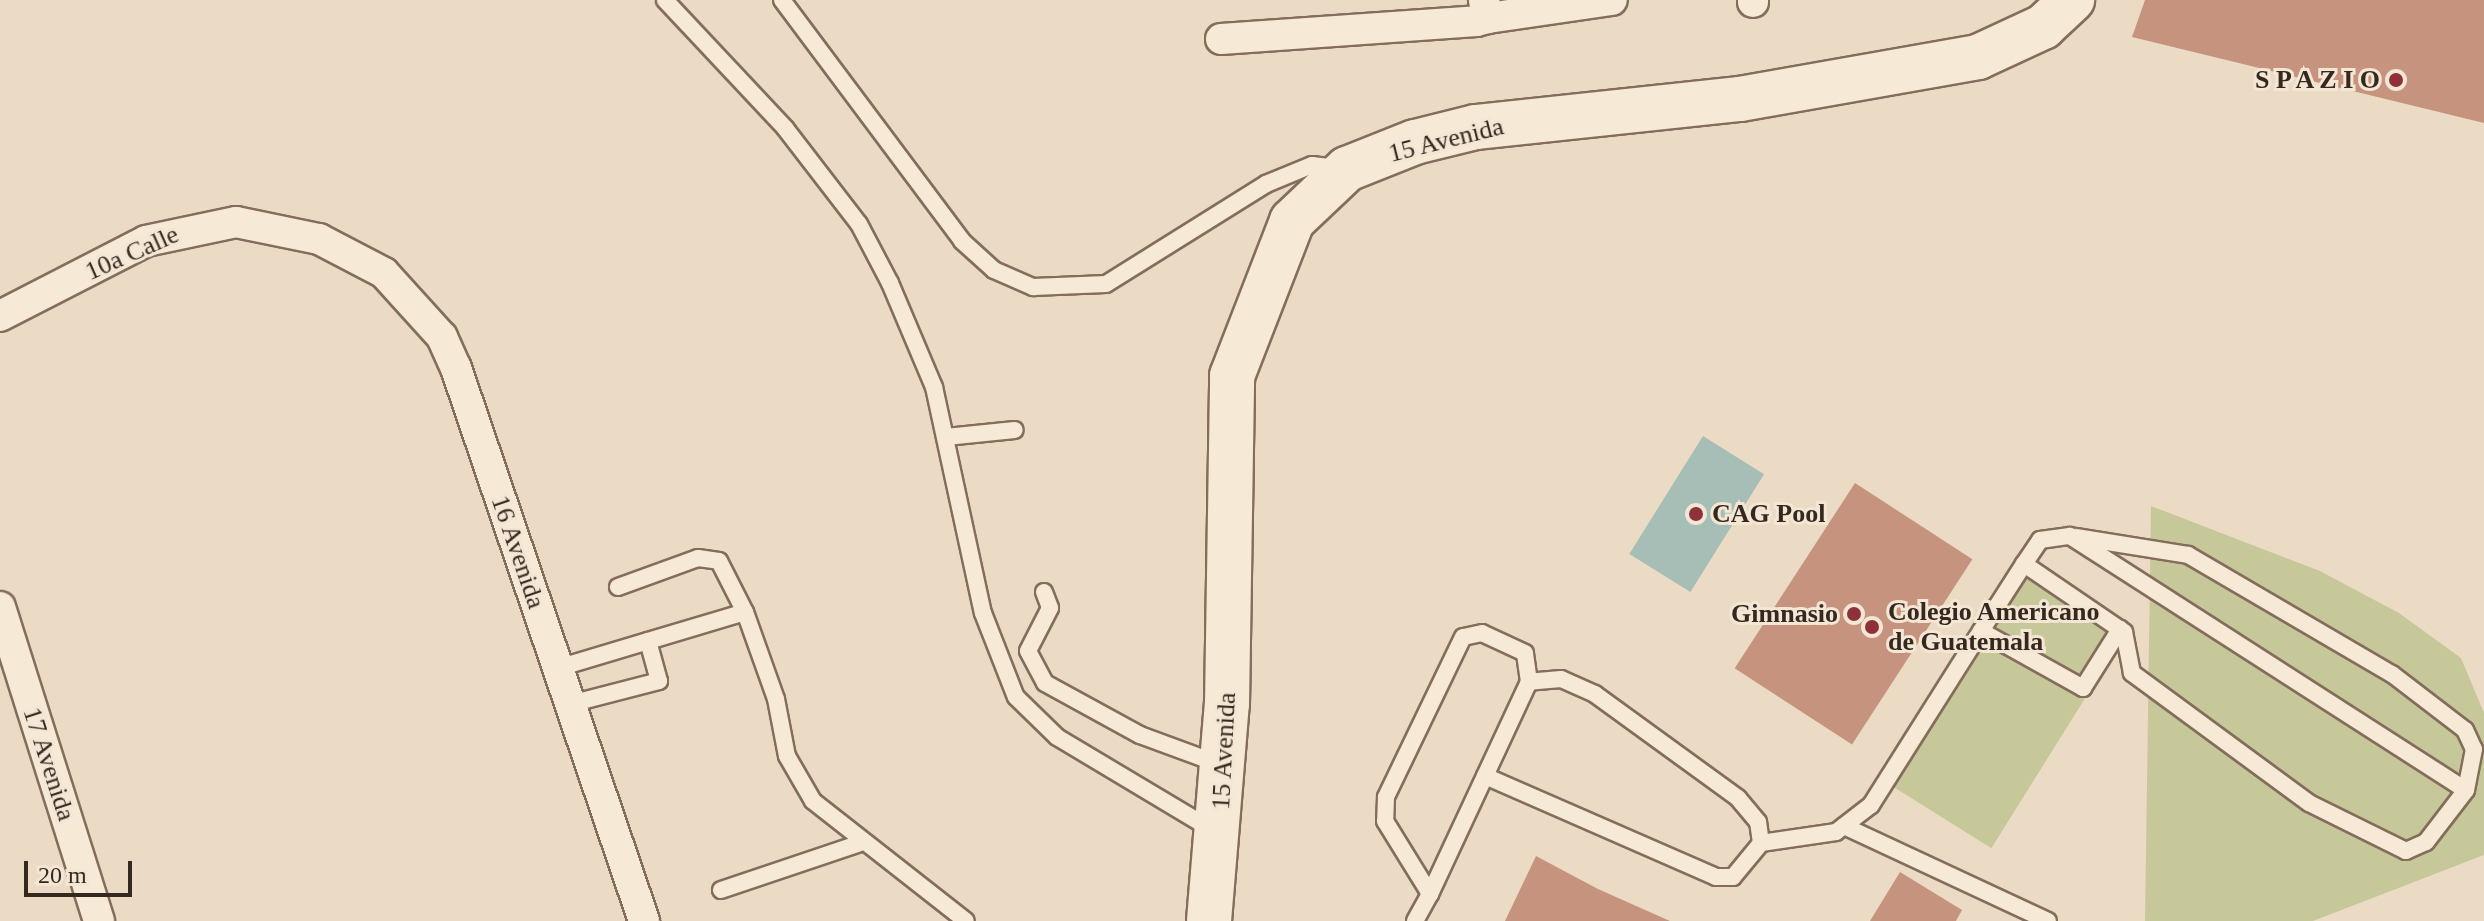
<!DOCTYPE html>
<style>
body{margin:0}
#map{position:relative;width:2484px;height:921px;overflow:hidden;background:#ebdbc5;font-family:"Times New Roman",serif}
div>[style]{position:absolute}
.green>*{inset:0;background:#c7c89a;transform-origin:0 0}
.water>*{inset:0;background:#a6beb5;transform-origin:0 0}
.building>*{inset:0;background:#c6947e;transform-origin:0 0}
.roads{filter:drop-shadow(2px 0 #846d5c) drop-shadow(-2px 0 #846d5c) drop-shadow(0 2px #846d5c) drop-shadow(0 -2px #846d5c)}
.lane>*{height:16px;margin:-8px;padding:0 8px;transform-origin:8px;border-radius:8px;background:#f6ead7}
.street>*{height:30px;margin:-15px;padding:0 15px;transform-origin:15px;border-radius:15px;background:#f6ead7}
.secondary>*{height:44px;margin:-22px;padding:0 22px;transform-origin:22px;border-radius:22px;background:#f6ead7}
.dots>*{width:22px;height:22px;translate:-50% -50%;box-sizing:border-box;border:4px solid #f3e6d4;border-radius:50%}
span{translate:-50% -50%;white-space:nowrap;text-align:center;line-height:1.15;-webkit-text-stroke:6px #f3e6d4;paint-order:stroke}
.poi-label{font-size:26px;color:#35281f;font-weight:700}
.right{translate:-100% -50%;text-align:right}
.left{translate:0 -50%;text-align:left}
.street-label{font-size:26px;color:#35281f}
.scale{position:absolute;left:24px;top:861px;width:108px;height:36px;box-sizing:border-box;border:4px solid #35281f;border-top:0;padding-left:10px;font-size:24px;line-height:28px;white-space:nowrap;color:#35281f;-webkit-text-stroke:6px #f3e6d4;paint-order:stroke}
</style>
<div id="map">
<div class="green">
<div style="clip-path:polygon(2151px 506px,2320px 571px,2399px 613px,2461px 658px,2484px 713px,2484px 855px,2313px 921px,2145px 921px)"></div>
<div style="left:2015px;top:567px;width:129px;height:251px;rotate:32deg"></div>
</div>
<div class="water">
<div style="left:1703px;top:436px;width:72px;height:139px;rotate:32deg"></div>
</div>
<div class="building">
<div style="clip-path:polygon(2145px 0,2484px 0,2484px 123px,2132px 37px)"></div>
<div style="left:1855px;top:483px;width:140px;height:221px;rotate:33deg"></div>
<div style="clip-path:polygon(1536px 856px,1598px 889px,1670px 921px,1505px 921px)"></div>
<div style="clip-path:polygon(1900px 872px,1962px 910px,1956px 921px,1870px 921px)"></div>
</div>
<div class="roads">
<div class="lane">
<div style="left:665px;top:0;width:175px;rotate:46.8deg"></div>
<div style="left:785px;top:128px;width:121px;rotate:52.4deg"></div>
<div style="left:859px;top:224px;width:67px;rotate:62.3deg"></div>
<div style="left:890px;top:283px;width:113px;rotate:67.1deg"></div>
<div style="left:934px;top:387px;width:231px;rotate:77.8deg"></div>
<div style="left:983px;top:613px;width:90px;rotate:68.6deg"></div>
<div style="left:1016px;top:697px;width:57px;rotate:44.3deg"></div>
<div style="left:1057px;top:737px;width:183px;rotate:30.9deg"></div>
<div style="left:782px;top:0;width:301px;rotate:53.2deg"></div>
<div style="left:962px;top:241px;width:43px;rotate:42.2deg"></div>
<div style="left:994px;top:270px;width:43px;rotate:23.6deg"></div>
<div style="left:1033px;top:287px;width:73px;rotate:-2.4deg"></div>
<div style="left:1106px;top:284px;width:189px;rotate:-32deg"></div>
<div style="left:1266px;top:184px;width:50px;rotate:-22.4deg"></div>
<div style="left:1312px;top:165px;width:25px;rotate:7deg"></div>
<div style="left:946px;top:437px;width:69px;rotate:-5.8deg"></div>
<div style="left:2076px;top:537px;width:113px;rotate:9.1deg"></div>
<div style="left:2188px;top:555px;width:236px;rotate:30.3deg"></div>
<div style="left:2392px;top:674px;width:92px;rotate:37.5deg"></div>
<div style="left:2465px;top:730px;width:21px;rotate:65deg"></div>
<div style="left:2474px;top:749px;width:42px;rotate:101deg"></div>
<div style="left:618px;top:587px;width:85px;rotate:-19.9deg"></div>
<div style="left:698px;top:558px;width:21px;rotate:8deg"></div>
<div style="left:719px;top:561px;width:57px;rotate:63deg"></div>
<div style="left:1044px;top:592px;width:17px;rotate:69deg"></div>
<div style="left:1050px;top:608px;width:48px;rotate:117.1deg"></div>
<div style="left:1028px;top:651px;width:36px;rotate:62deg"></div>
<div style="left:1045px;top:683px;width:108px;rotate:28.7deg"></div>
<div style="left:1140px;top:735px;width:84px;rotate:20.2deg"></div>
<div style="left:1981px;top:631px;width:117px;rotate:29.2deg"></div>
<div style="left:2083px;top:688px;width:70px;rotate:-57.9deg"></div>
<div style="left:558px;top:668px;width:94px;rotate:-16.7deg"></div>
<div style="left:570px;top:704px;width:92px;rotate:-14.5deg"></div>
<div style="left:659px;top:681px;width:41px;rotate:-105.4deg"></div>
<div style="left:648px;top:641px;width:101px;rotate:-16.6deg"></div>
<div style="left:745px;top:612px;width:92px;rotate:70.4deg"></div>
<div style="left:776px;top:699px;width:58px;rotate:79.1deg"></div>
<div style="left:787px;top:756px;width:52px;rotate:60deg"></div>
<div style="left:813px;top:801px;width:194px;rotate:38.1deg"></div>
<div style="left:1485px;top:776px;width:252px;rotate:23.6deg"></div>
<div style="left:1716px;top:877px;width:17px"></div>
<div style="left:1733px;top:877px;width:44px;rotate:-50.5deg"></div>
<div style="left:1761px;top:843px;width:21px;rotate:-98deg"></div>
<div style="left:1758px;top:822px;width:31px;rotate:-130deg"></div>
<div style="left:1738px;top:798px;width:177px;rotate:-144deg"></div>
<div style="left:1595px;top:694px;width:37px;rotate:-156deg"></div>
<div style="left:1561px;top:679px;width:32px;rotate:175deg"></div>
<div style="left:1844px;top:826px;width:225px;rotate:25deg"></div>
<div style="left:1761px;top:843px;width:76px;rotate:-8.3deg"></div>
<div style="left:1836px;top:832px;width:44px;rotate:-37.6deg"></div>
<div style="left:1871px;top:805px;width:206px;rotate:-57.7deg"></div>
<div style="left:1981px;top:631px;width:80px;rotate:-57.3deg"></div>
<div style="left:2024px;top:564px;width:29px;rotate:-56deg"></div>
<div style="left:2040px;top:540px;width:30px;rotate:-8deg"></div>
<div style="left:2070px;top:536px;width:470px;rotate:32.7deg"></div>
<div style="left:2466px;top:790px;width:66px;rotate:127.6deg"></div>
<div style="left:2426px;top:842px;width:22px;rotate:156deg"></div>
<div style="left:2406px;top:851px;width:108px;rotate:-153.7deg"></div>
<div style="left:2309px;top:803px;width:220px;rotate:-143.7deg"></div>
<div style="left:2132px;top:673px;width:42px;rotate:-101deg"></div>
<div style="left:2124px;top:632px;width:121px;rotate:-145.8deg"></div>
<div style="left:721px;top:890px;width:145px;rotate:-18.6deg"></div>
<div style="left:1415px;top:921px;width:31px;rotate:-61deg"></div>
<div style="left:1430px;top:894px;width:234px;rotate:-65deg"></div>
<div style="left:1529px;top:682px;width:29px;rotate:-98deg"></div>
<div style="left:1525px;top:653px;width:47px;rotate:-155.1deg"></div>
<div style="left:1482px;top:633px;width:19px;rotate:168deg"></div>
<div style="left:1463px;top:637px;width:178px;rotate:115.7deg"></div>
<div style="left:1386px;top:797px;width:24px;rotate:92deg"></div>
<div style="left:1385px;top:821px;width:86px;rotate:58.3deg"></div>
</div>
<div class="street">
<div style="left:1753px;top:0;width:2px;rotate:90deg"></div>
<div style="left:1488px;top:18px;width:125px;rotate:-8.3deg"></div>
<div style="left:1221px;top:39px;width:256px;rotate:-4deg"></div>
<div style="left:1476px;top:21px;width:12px;rotate:-14deg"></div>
<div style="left:1488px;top:18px;width:18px;rotate:-103deg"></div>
<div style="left:0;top:316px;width:164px;rotate:-27.2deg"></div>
<div style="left:146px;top:241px;width:92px;rotate:-11.9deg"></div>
<div style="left:236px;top:222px;width:85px;rotate:11.6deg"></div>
<div style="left:319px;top:239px;width:73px;rotate:27.6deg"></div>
<div style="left:384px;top:273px;width:86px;rotate:47.8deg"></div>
<div style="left:442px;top:337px;width:34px;rotate:66deg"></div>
<div style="left:456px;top:368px;width:584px;rotate:71.22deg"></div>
<div style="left:0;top:607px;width:329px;rotate:72.5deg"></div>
</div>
<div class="secondary">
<div style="left:1209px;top:921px;width:218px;rotate:-85.3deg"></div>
<div style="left:1227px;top:704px;width:328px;rotate:-89.1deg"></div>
<div style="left:1232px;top:376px;width:166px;rotate:-68.8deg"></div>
<div style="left:1292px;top:221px;width:76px;rotate:-43.4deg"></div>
<div style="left:1347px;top:169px;width:73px;rotate:-21.7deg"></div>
<div style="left:1415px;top:142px;width:63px;rotate:-13.8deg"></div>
<div style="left:1476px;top:127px;width:265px;rotate:-6.1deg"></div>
<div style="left:1740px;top:99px;width:242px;rotate:-10deg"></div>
<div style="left:1978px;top:57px;width:72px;rotate:-24.8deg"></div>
<div style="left:2043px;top:27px;width:40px;rotate:-43deg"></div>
</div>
</div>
<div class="dots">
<div style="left:2396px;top:80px;background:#8e313b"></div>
<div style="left:1696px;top:514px;background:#8e313b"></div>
<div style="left:1854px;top:614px;background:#8e313b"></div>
<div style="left:1872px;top:627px;background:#8e313b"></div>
</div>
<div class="poi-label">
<span class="right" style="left:2380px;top:80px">S P A Z I O</span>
<span class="left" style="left:1712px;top:514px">CAG Pool</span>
<span class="left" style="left:1888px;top:627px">Colegio Americano<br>de Guatemala</span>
<span class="right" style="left:1838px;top:614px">Gimnasio</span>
</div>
<div class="street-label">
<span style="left:1446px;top:140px;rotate:-14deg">15 Avenida</span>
<span style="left:132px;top:253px;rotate:-24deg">10a Calle</span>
<span style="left:518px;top:552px;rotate:71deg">16 Avenida</span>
<span style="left:1224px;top:751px;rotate:-87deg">15 Avenida</span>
<span style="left:49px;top:764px;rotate:72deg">17 Avenida</span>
</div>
<div class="scale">20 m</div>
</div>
